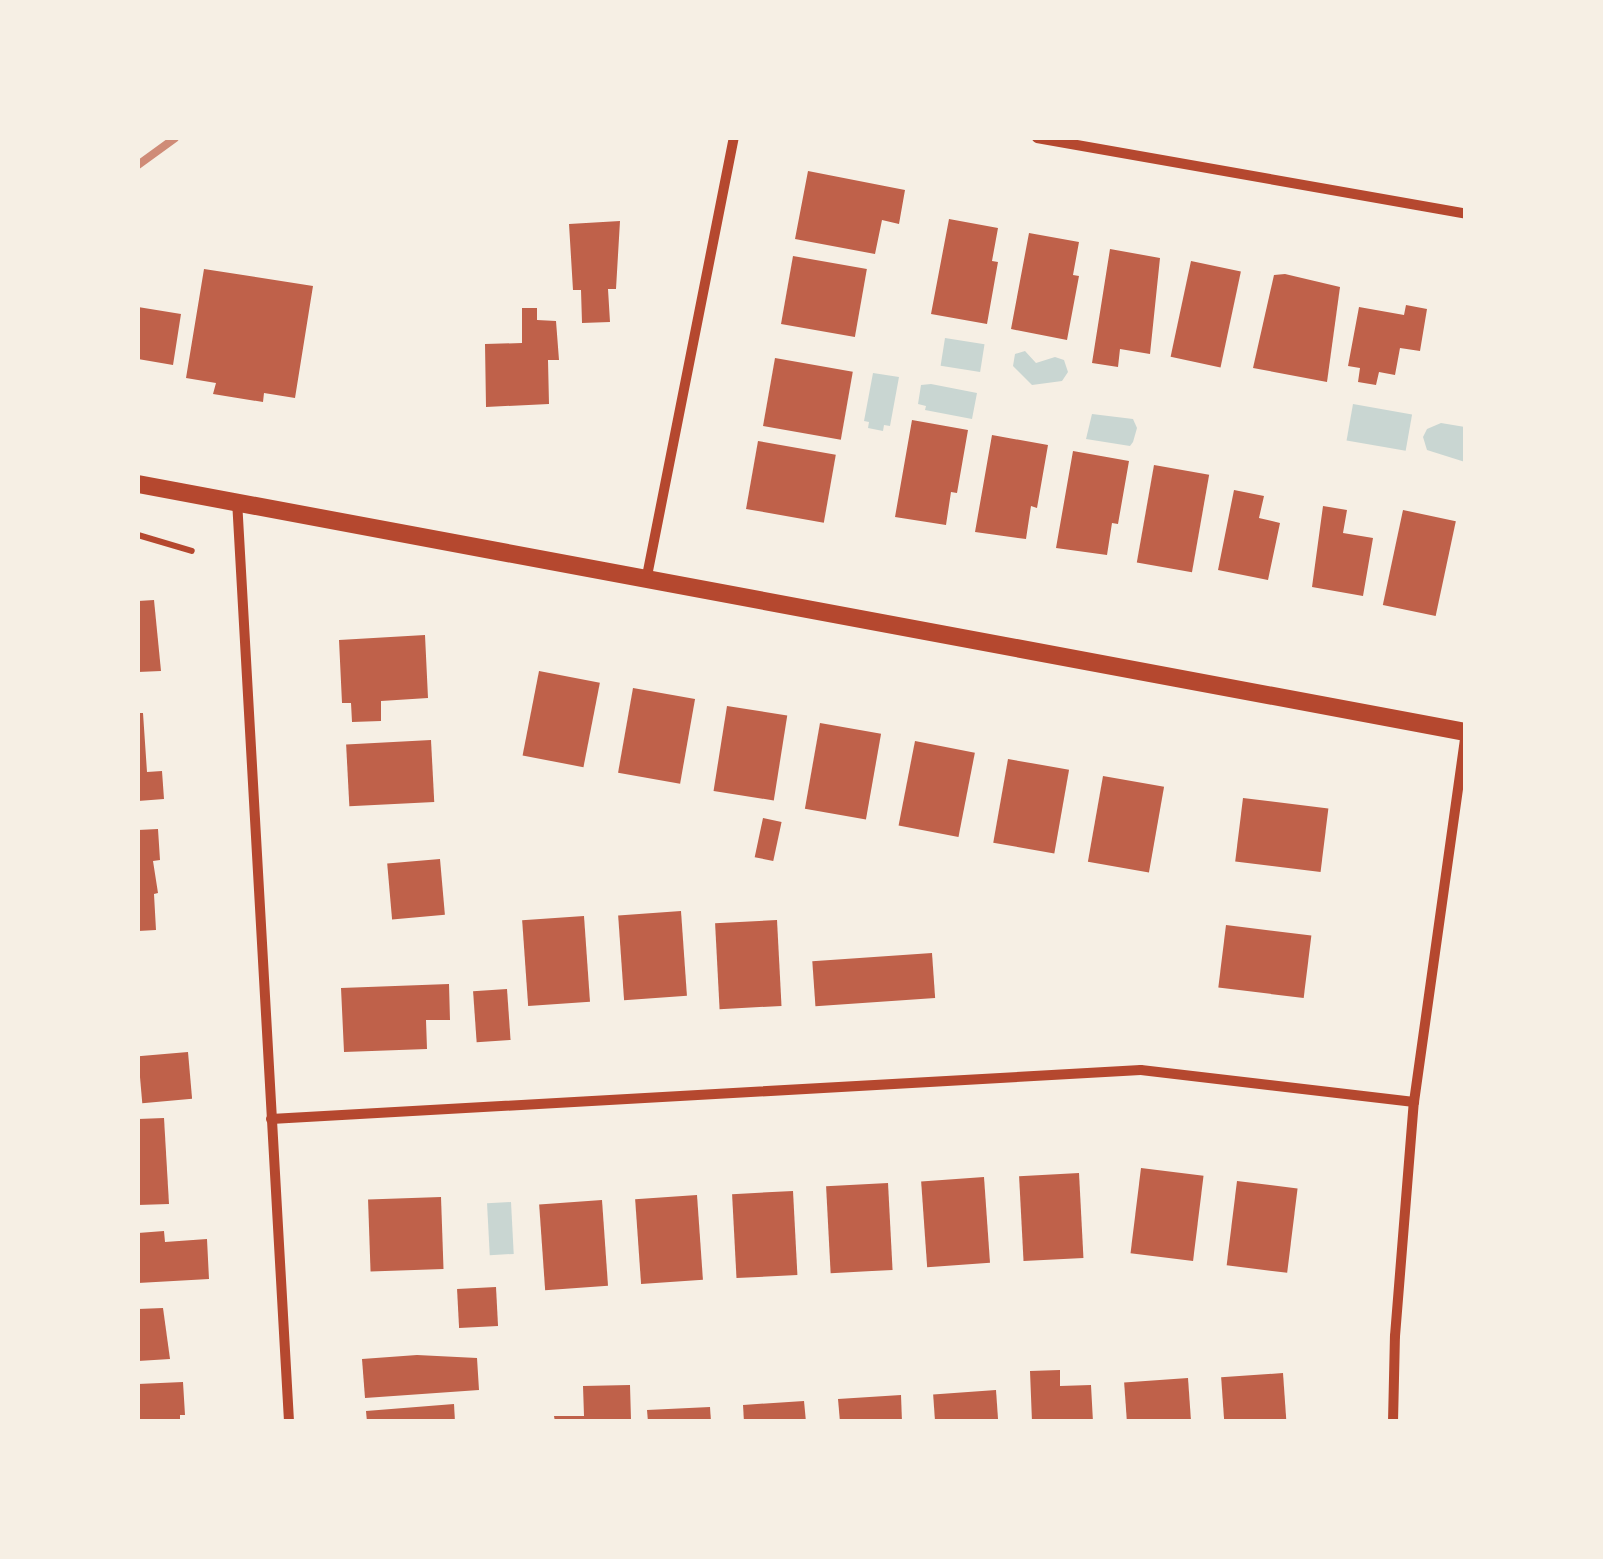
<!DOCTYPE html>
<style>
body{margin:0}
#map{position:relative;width:1603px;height:1559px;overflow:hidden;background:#f6efe4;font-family:Helvetica,sans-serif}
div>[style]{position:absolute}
.water>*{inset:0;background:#c9d6d2;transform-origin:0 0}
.building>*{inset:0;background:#bf614a;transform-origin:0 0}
.path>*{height:6px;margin:-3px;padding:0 3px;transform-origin:3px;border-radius:3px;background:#b5482f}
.minor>*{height:10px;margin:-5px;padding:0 5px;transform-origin:5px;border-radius:5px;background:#b5482f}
.tertiary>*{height:18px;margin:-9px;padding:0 9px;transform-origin:9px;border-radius:9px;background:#b5482f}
.rail>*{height:8px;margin:-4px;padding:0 4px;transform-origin:4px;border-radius:4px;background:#cf8b77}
span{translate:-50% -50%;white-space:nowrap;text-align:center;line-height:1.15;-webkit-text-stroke:9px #f6efe4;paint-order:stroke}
.frame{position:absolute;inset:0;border:140px solid #f6efe4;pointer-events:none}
</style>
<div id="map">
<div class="water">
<div style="left:945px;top:338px;width:40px;height:28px;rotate:9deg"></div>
<div style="clip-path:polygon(1025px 351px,1036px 363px,1055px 357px,1064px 360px,1068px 372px,1062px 381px,1032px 385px,1013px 366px,1015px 354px)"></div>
<div style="clip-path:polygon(873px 373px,899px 377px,890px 426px,884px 425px,883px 431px,868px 428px,869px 422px,864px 421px)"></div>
<div style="clip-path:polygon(931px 384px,977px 393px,972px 419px,925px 410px,926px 406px,918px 404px,921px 385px)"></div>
<div style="left:1353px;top:404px;width:60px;height:37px;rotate:10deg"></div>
<div style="clip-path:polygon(1092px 414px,1133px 419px,1137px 428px,1133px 442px,1130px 446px,1086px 439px)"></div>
<div style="clip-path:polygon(1441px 423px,1465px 427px,1465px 462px,1427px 450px,1423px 437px,1427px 429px)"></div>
<div style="left:511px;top:1202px;width:52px;height:24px;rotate:87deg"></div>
</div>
<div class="building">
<div style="clip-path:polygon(808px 171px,905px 190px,899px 224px,882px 220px,875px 254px,795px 239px)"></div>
<div style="clip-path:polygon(949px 219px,998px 228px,992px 261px,998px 262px,987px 324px,931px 314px)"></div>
<div style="clip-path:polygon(620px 221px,616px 289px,608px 289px,610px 322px,582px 323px,581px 290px,573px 290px,569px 224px)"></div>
<div style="clip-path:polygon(1029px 233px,1079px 242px,1073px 275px,1079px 276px,1067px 340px,1011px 329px)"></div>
<div style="clip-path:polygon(1110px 249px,1160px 258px,1150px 354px,1120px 349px,1118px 367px,1092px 363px)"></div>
<div style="left:793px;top:256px;width:75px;height:69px;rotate:10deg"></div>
<div style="left:1191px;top:261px;width:51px;height:98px;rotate:12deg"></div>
<div style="clip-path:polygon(204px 269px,313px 286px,295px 398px,264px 393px,263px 402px,213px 394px,216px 383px,186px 378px)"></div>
<div style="clip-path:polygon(1285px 274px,1340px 287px,1327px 382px,1253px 368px,1274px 275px)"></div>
<div style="clip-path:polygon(1406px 305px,1427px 309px,1420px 351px,1400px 348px,1395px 375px,1379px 372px,1376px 385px,1358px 382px,1360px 368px,1348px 366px,1359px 307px,1404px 315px)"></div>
<div style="clip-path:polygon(138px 307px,181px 314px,173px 365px,138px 359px)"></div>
<div style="clip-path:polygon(522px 308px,537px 308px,537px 320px,556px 321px,559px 360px,548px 360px,549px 404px,486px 407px,485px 344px,522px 343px)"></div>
<div style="left:775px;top:358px;width:79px;height:69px;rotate:10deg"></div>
<div style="clip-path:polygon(912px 420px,968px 430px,957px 493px,951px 492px,946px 525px,895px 517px)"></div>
<div style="clip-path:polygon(992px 435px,1048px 445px,1037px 508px,1031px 506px,1026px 539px,975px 532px)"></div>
<div style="left:758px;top:441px;width:79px;height:69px;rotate:10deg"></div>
<div style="clip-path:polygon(1073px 451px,1129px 461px,1118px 524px,1112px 523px,1107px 555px,1056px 548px)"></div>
<div style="left:1154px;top:465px;width:56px;height:99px;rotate:10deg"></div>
<div style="clip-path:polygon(1234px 490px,1264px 496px,1259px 518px,1280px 523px,1268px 580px,1218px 570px)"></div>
<div style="clip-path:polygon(1323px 506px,1347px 510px,1343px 533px,1373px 538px,1363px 596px,1312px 587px)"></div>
<div style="left:1403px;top:510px;width:54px;height:97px;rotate:12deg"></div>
<div style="clip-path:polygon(154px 600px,161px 671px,138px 672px,138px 601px)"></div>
<div style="clip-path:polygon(425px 635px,428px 698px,381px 701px,381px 721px,352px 722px,351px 703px,342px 703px,339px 640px)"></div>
<div style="left:539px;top:671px;width:62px;height:86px;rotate:11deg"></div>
<div style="left:633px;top:688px;width:63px;height:86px;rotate:10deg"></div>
<div style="left:727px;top:706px;width:61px;height:86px;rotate:9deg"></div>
<div style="clip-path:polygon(138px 713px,143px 713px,147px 772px,162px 771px,164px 799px,138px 801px)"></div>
<div style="left:820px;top:723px;width:62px;height:87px;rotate:10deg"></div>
<div style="left:431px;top:740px;width:62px;height:85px;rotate:87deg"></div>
<div style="left:915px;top:741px;width:61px;height:86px;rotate:11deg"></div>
<div style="left:1008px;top:759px;width:62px;height:85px;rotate:10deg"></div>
<div style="left:1103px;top:776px;width:62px;height:87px;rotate:10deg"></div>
<div style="left:1243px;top:798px;width:86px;height:64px;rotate:7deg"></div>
<div style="left:763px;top:818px;width:19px;height:40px;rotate:12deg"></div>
<div style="clip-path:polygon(158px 829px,160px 860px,153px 861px,158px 893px,154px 894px,156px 930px,138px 931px,138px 830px)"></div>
<div style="left:440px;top:859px;width:56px;height:53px;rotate:85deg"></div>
<div style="left:681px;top:911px;width:85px;height:63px;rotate:86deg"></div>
<div style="left:584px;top:916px;width:86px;height:62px;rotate:86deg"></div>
<div style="left:777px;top:920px;width:86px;height:62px;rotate:87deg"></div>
<div style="left:1226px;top:925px;width:86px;height:63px;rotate:7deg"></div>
<div style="left:932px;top:953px;width:45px;height:120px;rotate:86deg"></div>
<div style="clip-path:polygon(449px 984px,450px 1020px,426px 1020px,427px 1049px,344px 1052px,341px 988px)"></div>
<div style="left:507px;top:989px;width:51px;height:34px;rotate:86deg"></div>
<div style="left:188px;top:1052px;width:47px;height:50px;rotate:85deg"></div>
<div style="clip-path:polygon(164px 1118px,169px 1204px,138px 1205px,138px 1119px)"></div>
<div style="left:1141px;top:1168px;width:63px;height:86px;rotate:7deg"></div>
<div style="left:1079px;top:1173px;width:85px;height:60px;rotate:87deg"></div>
<div style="left:984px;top:1177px;width:86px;height:63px;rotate:86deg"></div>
<div style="left:1237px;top:1181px;width:61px;height:85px;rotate:7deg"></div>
<div style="left:888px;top:1183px;width:87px;height:62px;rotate:87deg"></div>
<div style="left:793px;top:1191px;width:84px;height:61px;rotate:87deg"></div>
<div style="left:697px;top:1195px;width:85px;height:62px;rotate:86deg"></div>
<div style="left:441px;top:1197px;width:72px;height:73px;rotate:88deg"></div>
<div style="left:602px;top:1200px;width:86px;height:63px;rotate:86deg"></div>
<div style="clip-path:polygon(164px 1231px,165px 1242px,207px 1239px,209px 1279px,138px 1283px,138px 1233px)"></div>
<div style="left:496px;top:1287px;width:39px;height:39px;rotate:87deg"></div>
<div style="clip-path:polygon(163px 1308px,170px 1359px,138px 1361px,138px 1309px)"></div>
<div style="clip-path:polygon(417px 1355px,477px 1358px,479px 1390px,365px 1398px,362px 1359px)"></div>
<div style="clip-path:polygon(1060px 1370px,1060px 1386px,1091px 1385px,1093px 1422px,1032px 1422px,1030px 1371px)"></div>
<div style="left:1283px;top:1373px;width:49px;height:62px;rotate:86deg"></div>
<div style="left:1188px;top:1378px;width:44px;height:64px;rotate:86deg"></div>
<div style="clip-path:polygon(183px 1382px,185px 1415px,180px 1415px,180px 1422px,138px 1422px,138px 1384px)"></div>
<div style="clip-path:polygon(630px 1385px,631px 1420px,555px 1422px,554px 1416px,584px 1416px,583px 1386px)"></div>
<div style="left:996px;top:1390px;width:32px;height:63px;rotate:86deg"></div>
<div style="clip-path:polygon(901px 1395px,902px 1422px,840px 1422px,838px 1399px)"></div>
<div style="clip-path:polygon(804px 1401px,806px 1422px,744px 1422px,743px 1405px)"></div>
<div style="clip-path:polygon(454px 1404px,455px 1422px,367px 1422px,366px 1411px)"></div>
<div style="clip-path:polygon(710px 1407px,711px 1422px,648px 1422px,647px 1410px)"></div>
</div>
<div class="path">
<div style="left:138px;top:535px;width:56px;rotate:16.5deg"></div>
</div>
<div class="minor">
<div style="left:1037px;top:138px;width:436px;rotate:10deg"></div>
<div style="left:237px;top:500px;width:923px;rotate:86.77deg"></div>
<div style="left:646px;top:581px;width:452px;rotate:-78.8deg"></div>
<div style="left:271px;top:1119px;width:871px;rotate:-3.22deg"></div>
<div style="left:1141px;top:1070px;width:275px;rotate:6.7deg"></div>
<div style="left:1393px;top:1422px;width:86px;rotate:-88.7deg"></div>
<div style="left:1395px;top:1336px;width:235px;rotate:-85.4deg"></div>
<div style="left:1414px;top:1102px;width:373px;rotate:-82deg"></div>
</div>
<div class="tertiary">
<div style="left:138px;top:484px;width:1351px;rotate:10.58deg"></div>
</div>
<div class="rail">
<div style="left:138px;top:165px;width:46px;rotate:-36.1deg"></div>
</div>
<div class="frame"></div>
</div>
